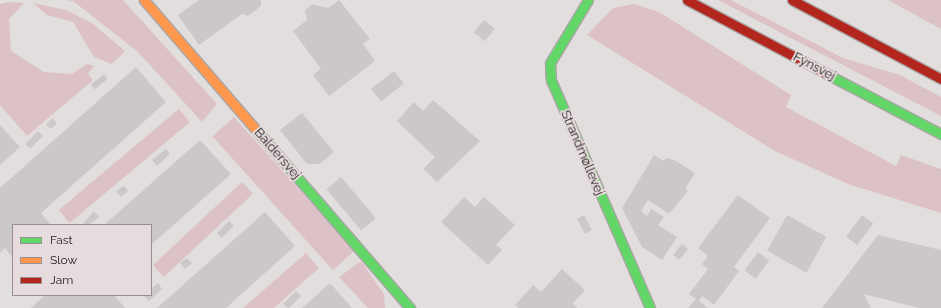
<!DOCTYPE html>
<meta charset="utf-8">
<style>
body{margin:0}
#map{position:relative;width:941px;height:308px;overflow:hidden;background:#e3dede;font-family:Raleway,sans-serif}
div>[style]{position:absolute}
.green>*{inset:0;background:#dcc2c6;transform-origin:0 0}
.building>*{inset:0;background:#ccc7c8;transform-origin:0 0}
.roads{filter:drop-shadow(1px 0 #aaa6a6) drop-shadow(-1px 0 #aaa6a6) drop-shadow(0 1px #aaa6a6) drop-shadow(0 -1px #aaa6a6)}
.fast>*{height:9px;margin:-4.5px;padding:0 4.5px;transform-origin:4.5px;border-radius:4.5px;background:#63d668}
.slow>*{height:9px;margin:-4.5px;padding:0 4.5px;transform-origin:4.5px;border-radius:4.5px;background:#ff974d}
.jam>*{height:9px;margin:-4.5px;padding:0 4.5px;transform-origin:4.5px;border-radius:4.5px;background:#b3261e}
span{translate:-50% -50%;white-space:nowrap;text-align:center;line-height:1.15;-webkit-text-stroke:4px #e6dbdd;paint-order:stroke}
.street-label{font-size:13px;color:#232020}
.legend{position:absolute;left:12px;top:224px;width:140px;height:72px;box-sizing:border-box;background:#e6dbdd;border:1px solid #989091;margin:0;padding:5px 7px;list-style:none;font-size:12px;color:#232020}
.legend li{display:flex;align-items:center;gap:8px;height:20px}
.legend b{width:20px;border:1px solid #989091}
</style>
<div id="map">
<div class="green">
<div style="clip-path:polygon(66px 0,123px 0,217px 104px,202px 122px,138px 52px,73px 1px)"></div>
<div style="clip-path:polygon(718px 0,731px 0,843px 58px,900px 75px,941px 97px,941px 116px)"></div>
<div style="clip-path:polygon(888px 0,941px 0,941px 29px)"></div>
<div style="clip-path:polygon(8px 2px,24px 3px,9px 19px,11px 51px,44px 72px,72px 74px,87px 64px,94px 66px,88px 74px,93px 80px,27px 136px,0 105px,0 4px)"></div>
<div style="clip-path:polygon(33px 3px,66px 10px,92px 23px,125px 51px,112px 64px,94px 57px,73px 22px,47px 15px)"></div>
<div style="clip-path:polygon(634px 4px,659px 12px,791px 95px,786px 107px,896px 166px,901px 155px,941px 169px,941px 213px,848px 184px,775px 151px,587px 35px,613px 8px)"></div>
<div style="left:179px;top:109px;width:17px;height:157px;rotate:50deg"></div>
<div style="left:234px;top:117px;width:180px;height:29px;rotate:48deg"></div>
<div style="left:242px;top:182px;width:16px;height:122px;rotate:47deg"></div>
<div style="clip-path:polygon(306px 253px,319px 268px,274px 308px,243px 308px)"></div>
<div style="clip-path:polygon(361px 261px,384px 294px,385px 308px,368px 308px,339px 277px)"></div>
</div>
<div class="building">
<div style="clip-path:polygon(199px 0,261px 0,261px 6px,248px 16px,242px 14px,199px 45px,178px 15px)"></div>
<div style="clip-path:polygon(339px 0,370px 39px,363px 44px,375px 61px,329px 96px,313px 75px,321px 69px,293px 31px,307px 20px,305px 10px,312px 4px,328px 8px)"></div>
<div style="left:484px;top:20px;width:14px;height:16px;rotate:39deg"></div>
<div style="clip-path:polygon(136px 67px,166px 102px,41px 213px,51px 225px,13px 225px,13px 258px,5px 248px,0 253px,0 188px)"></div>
<div style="left:394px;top:71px;width:16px;height:29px;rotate:52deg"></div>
<div style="left:104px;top:74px;width:6px;height:17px;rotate:51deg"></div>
<div style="clip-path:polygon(433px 100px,480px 141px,437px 182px,423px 169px,435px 157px,397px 121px,414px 102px,423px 111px)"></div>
<div style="clip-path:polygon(302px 113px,334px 152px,320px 164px,307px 164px,280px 130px)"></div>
<div style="clip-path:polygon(53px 118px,57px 124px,50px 129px,46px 124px)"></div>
<div style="clip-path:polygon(0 125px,20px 147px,0 165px)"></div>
<div style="left:38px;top:131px;width:7px;height:18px;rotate:45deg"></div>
<div style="clip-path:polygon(200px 140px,231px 174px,151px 245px,151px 225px,104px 225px)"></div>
<div style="clip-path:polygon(166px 149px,170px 154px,157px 166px,152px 160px)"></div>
<div style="clip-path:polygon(654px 155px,664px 161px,667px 158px,674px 160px,695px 173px,685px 189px,688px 191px,669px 214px,648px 200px,641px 211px,647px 216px,651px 209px,664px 217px,658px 225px,677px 237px,662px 260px,642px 247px,622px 208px)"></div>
<div style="left:341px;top:177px;width:54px;height:19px;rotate:50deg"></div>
<div style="clip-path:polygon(124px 186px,128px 191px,121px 197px,116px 191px)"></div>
<div style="clip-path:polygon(738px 195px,770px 218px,734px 267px,739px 271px,714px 305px,702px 296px,699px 301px,708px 308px,688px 308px,696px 299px,689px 294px,708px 269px,702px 264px,708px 256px,698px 248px)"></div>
<div style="clip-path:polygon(464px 197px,475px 207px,484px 197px,515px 225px,496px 245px,502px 250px,488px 265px,441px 222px)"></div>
<div style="clip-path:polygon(94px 211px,99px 217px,89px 225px,82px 225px)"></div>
<div style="clip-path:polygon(265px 212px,295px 246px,226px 308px,157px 308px)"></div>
<div style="left:584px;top:215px;width:17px;height:8px;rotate:62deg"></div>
<div style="left:787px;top:215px;width:45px;height:41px;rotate:29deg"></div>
<div style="left:862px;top:215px;width:14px;height:27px;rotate:36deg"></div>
<div style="left:229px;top:221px;width:7px;height:17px;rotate:45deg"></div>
<div style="clip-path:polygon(878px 235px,941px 250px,941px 308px,919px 308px,864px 294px,871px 308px,822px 308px)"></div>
<div style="left:682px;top:244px;width:8px;height:14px;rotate:40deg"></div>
<div style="left:758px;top:252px;width:14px;height:23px;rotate:36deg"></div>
<div style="clip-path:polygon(187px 258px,192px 263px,185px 269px,180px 263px)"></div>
<div style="clip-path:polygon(562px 269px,585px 290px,573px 303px,577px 308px,518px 308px,515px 305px,533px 285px,541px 292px)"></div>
<div style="clip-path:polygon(158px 283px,162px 289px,149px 301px,143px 295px,151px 295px,151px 289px)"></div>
<div style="clip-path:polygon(330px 283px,352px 308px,302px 308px)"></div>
<div style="left:296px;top:291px;width:7px;height:18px;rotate:45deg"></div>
<div style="clip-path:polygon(45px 295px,114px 295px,125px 308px,31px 308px)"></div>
</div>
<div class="roads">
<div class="fast">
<div style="left:588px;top:0;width:74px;rotate:121.1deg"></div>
<div style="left:550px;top:63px;width:17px;rotate:87deg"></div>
<div style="left:551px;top:80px;width:249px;rotate:66.5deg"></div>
<div style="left:829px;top:75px;width:127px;rotate:27.8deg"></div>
<div style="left:265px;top:140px;width:222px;rotate:49.2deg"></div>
</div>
<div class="slow">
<div style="left:144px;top:0;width:185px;rotate:49.2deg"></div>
</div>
<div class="jam">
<div style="left:687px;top:0;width:161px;rotate:27.8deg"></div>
<div style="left:792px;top:0;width:169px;rotate:27.9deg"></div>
</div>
</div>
<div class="street-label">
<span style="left:814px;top:67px;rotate:28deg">Fynsvej</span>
<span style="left:582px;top:153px;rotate:67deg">Strandmøllevej</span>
<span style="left:277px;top:154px;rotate:49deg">Baldersvej</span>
</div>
<ul class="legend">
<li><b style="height:5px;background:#63d668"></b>Fast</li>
<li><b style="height:5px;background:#ff974d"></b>Slow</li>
<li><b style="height:5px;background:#b3261e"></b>Jam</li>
</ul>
</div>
